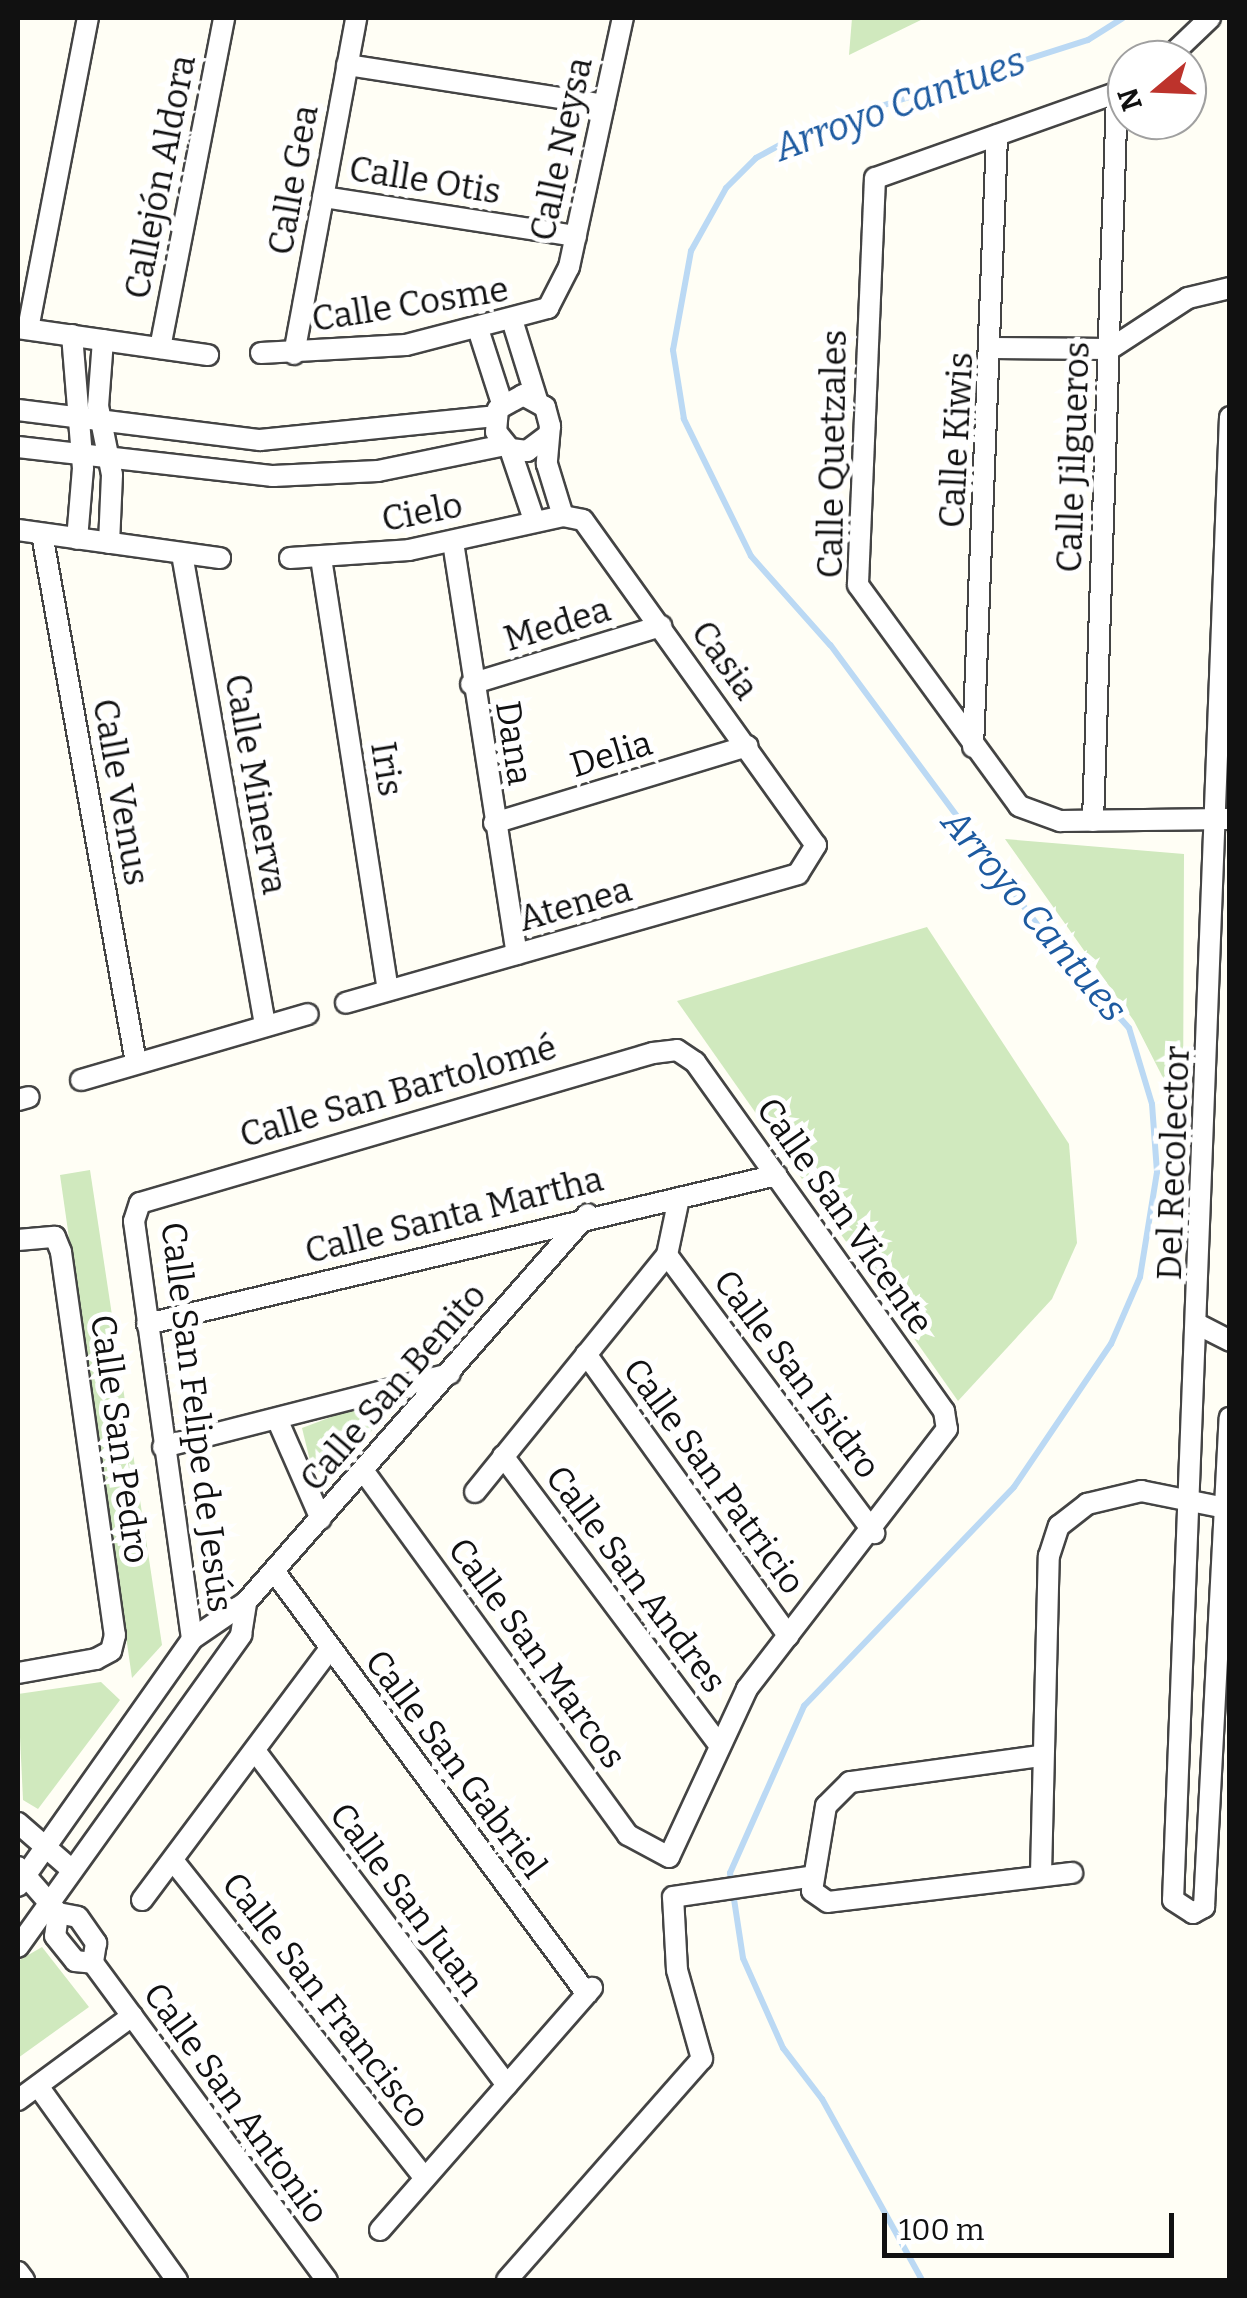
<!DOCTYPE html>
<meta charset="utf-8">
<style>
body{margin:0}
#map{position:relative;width:1247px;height:2298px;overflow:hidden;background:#fffef5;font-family:Bitter,serif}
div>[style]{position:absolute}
.green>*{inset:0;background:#d0e9be}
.stream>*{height:6px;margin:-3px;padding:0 3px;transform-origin:3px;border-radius:3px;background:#bbd9f4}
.roads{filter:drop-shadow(2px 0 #444) drop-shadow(-2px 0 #444) drop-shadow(0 2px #444) drop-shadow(0 -2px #444)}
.minor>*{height:20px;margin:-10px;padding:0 10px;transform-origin:10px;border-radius:10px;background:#fff}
span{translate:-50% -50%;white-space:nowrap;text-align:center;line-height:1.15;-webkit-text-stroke:10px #fff;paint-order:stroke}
.street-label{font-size:35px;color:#111}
.water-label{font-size:38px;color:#1d5aa0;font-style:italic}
.frame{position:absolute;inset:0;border:20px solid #111;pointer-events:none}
.north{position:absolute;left:1107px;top:40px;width:100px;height:100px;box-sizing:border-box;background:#fff;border:2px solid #a0a0a0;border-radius:50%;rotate:251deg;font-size:28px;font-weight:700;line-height:40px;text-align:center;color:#111}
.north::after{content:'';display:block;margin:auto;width:35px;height:45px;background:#bd332c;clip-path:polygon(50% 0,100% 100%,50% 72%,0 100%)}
.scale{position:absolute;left:882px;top:2213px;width:292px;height:45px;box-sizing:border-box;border:5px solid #111;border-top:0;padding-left:12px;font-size:30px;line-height:35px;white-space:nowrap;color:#111;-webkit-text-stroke:8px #fff;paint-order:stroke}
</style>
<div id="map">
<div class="green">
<div style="clip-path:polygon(852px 18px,925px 18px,849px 55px)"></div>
<div style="clip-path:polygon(1005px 839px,1184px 854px,1183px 1117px,1134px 1021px)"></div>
<div style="clip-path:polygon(927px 927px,1069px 1144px,1077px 1243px,1052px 1299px,958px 1401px,677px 1001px)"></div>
<div style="clip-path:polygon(90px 1170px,162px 1645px,132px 1678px,60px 1175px)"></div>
<div style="clip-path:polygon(363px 1405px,377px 1426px,326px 1474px,312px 1469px,302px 1428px)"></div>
<div style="clip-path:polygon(101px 1682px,120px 1700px,38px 1809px,23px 1800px,18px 1694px)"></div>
<div style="clip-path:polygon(42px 1947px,89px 2007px,18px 2058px,18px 1961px)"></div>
</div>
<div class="stream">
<div style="left:922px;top:2280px;width:207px;rotate:-118.9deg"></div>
<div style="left:822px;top:2099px;width:64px;rotate:-127.4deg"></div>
<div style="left:783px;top:2048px;width:98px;rotate:-114deg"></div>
<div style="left:743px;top:1958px;width:86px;rotate:-98.7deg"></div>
<div style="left:730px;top:1873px;width:183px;rotate:-66.1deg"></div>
<div style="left:804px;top:1706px;width:303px;rotate:-46.2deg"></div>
<div style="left:1014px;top:1487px;width:173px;rotate:-55.9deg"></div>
<div style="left:1111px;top:1344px;width:73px;rotate:-66.6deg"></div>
<div style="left:1140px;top:1277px;width:106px;rotate:-80.8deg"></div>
<div style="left:1157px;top:1172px;width:68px;rotate:-94.2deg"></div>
<div style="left:1152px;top:1104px;width:79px;rotate:-106.8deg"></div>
<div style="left:1129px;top:1028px;width:130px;rotate:-131.9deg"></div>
<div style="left:1042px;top:931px;width:356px;rotate:-126.5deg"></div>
<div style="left:830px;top:645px;width:119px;rotate:-131.6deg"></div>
<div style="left:751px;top:556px;width:153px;rotate:-116.1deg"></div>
<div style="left:684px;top:419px;width:70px;rotate:-99.1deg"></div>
<div style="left:673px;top:350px;width:101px;rotate:-79.7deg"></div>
<div style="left:691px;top:251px;width:72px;rotate:-60.9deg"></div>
<div style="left:726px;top:188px;width:42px;rotate:-45deg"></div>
<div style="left:756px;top:158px;width:60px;rotate:-28.7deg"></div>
<div style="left:809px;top:129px;width:293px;rotate:-17.7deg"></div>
<div style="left:1088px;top:40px;width:41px;rotate:-32.2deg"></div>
</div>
<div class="roads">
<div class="minor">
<div style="left:1166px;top:60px;width:61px;rotate:-43.7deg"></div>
<div style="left:347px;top:65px;width:260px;rotate:8.8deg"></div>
<div style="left:1127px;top:89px;width:267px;rotate:160.5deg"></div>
<div style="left:875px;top:178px;width:407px;rotate:92.4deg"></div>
<div style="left:858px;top:585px;width:273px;rotate:53.9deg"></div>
<div style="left:1019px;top:806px;width:44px;rotate:20.1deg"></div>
<div style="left:1060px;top:821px;width:168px;rotate:-0.7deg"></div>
<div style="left:323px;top:197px;width:256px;rotate:8.8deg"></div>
<div style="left:513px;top:323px;width:81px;rotate:72.7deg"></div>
<div style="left:18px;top:328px;width:192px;rotate:8.1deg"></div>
<div style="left:28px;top:329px;width:317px;rotate:-79.1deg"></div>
<div style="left:479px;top:332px;width:75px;rotate:72.1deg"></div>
<div style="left:72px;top:335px;width:133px;rotate:85.3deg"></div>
<div style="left:83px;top:468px;width:71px;rotate:94.8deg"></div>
<div style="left:103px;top:340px;width:66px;rotate:94.3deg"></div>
<div style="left:98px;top:406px;width:70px;rotate:78.5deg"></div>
<div style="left:112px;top:475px;width:68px;rotate:92.5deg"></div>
<div style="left:160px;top:348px;width:336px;rotate:-79deg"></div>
<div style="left:993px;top:348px;width:117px;rotate:0.5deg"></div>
<div style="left:1110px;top:349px;width:93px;rotate:-33.2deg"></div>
<div style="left:1188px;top:298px;width:43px;rotate:-13.4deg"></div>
<div style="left:261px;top:353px;width:145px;rotate:-3.2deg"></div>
<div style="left:406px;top:345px;width:147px;rotate:-14.6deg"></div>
<div style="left:548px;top:308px;width:46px;rotate:-62.9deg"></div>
<div style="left:569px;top:267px;width:255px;rotate:-77.8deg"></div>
<div style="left:294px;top:354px;width:342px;rotate:-79.5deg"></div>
<div style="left:18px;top:410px;width:244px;rotate:7.1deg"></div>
<div style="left:260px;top:440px;width:236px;rotate:-5.8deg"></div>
<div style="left:1230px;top:417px;width:1484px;rotate:92.2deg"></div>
<div style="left:1173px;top:1900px;width:24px;rotate:33deg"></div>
<div style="left:1193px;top:1913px;width:13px;rotate:-29deg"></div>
<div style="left:1204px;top:1907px;width:490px;rotate:-87deg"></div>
<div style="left:547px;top:436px;width:25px;rotate:143deg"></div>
<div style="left:527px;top:451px;width:17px;rotate:-173deg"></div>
<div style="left:510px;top:449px;width:22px;rotate:-129deg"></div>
<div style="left:496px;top:432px;width:23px;rotate:-85deg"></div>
<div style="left:498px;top:409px;width:29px;rotate:-29deg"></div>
<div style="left:523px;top:395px;width:25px;rotate:29deg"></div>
<div style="left:545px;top:407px;width:20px;rotate:75deg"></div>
<div style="left:550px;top:426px;width:38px;rotate:95deg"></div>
<div style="left:547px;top:464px;width:54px;rotate:72.9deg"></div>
<div style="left:18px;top:447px;width:257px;rotate:6.5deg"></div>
<div style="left:273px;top:476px;width:105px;rotate:-2.7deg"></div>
<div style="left:378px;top:471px;width:130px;rotate:-11.6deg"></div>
<div style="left:510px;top:449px;width:75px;rotate:71.3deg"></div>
<div style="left:18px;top:530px;width:204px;rotate:7.9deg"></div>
<div style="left:42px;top:534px;width:537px;rotate:79.92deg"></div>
<div style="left:453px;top:542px;width:417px;rotate:81.2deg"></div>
<div style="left:182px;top:554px;width:479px;rotate:80deg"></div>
<div style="left:290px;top:558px;width:119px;rotate:-3.8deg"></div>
<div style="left:409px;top:550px;width:158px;rotate:-12.4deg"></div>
<div style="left:563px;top:516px;width:20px;rotate:11deg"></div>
<div style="left:583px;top:520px;width:400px;rotate:54.4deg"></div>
<div style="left:816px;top:845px;width:34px;rotate:122deg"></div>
<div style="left:798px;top:874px;width:470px;rotate:164.1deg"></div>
<div style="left:321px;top:558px;width:437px;rotate:81.2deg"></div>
<div style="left:471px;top:684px;width:199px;rotate:-17deg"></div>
<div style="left:973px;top:747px;width:612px;rotate:-87.75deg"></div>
<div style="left:1093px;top:821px;width:727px;rotate:-88.11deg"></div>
<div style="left:494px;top:823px;width:265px;rotate:-16.9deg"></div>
<div style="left:81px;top:1080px;width:236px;rotate:-16.2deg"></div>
<div style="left:18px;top:1100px;width:11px;rotate:-15deg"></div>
<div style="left:18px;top:1240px;width:37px;rotate:-5deg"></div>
<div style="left:55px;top:1237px;width:16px;rotate:68deg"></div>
<div style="left:61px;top:1252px;width:387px;rotate:82deg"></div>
<div style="left:115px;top:1635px;width:16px;rotate:104deg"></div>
<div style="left:111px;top:1651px;width:17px;rotate:152deg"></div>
<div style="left:96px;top:1659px;width:79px;rotate:169.8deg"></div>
<div style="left:667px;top:1255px;width:347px;rotate:53.3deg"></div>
<div style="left:147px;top:1324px;width:647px;rotate:-13.31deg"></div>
<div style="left:1199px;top:1325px;width:35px;rotate:27deg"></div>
<div style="left:586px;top:1354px;width:347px;rotate:54.3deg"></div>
<div style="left:277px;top:1419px;width:109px;rotate:66.3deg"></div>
<div style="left:163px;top:1447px;width:296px;rotate:-14.3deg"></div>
<div style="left:503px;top:1456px;width:357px;rotate:53.2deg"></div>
<div style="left:475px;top:1492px;width:305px;rotate:-51deg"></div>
<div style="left:667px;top:1255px;width:58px;rotate:-78.1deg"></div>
<div style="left:274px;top:1571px;width:526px;rotate:53.5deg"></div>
<div style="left:192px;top:1639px;width:422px;rotate:-97.9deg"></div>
<div style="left:134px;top:1221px;width:19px;rotate:-72deg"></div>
<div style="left:140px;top:1203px;width:534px;rotate:-16.3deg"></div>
<div style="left:653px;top:1053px;width:24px;rotate:-7deg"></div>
<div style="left:677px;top:1050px;width:22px;rotate:34deg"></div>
<div style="left:695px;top:1062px;width:429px;rotate:54.5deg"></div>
<div style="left:944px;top:1411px;width:18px;rotate:81deg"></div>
<div style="left:947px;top:1429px;width:328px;rotate:127.6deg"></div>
<div style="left:747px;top:1689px;width:185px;rotate:114.9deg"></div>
<div style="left:669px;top:1857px;width:47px;rotate:-151.8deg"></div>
<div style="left:628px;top:1835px;width:450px;rotate:-126deg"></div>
<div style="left:256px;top:1752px;width:417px;rotate:53deg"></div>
<div style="left:1040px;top:1756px;width:192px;rotate:172.2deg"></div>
<div style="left:850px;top:1782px;width:34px;rotate:135deg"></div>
<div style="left:826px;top:1806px;width:86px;rotate:99.4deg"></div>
<div style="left:812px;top:1891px;width:19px;rotate:35deg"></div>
<div style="left:828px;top:1902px;width:246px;rotate:-6.8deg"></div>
<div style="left:18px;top:1823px;width:70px;rotate:41deg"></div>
<div style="left:175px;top:1863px;width:402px;rotate:51.6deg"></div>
<div style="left:18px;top:1867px;width:61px;rotate:49deg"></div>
<div style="left:58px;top:1913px;width:20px;rotate:11deg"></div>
<div style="left:78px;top:1917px;width:32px;rotate:55deg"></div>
<div style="left:96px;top:1943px;width:20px;rotate:99deg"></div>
<div style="left:93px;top:1963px;width:394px;rotate:53.6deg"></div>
<div style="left:1041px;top:1874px;width:318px;rotate:-88.6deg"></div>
<div style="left:1049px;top:1556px;width:32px;rotate:-72deg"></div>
<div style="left:1059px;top:1526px;width:36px;rotate:-38deg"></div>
<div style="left:1087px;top:1504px;width:56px;rotate:-13.5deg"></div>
<div style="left:1141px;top:1491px;width:91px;rotate:11.4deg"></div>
<div style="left:18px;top:1886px;width:302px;rotate:-54.8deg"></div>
<div style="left:192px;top:1639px;width:65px;rotate:-34.4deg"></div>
<div style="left:246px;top:1602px;width:517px;rotate:-48.61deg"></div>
<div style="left:142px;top:1900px;width:314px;rotate:-53.2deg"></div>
<div style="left:58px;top:1913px;width:23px;rotate:97deg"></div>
<div style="left:55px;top:1936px;width:32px;rotate:51deg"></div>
<div style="left:75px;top:1961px;width:18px;rotate:6deg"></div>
<div style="left:18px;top:1947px;width:384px;rotate:-54.4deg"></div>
<div style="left:241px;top:1635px;width:33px;rotate:-81deg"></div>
<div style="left:38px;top:2086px;width:239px;rotate:54.4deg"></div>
<div style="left:18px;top:2100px;width:142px;rotate:-36.4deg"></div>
<div style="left:380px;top:2230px;width:322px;rotate:-48.8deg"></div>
<div style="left:18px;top:2272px;width:10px;rotate:53deg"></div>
<div style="left:507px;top:2280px;width:295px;rotate:-48.6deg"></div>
<div style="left:702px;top:2059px;width:92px;rotate:-105.7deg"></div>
<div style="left:677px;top:1970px;width:73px;rotate:-93.1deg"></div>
<div style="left:673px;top:1897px;width:136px;rotate:-8.4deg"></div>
</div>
</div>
<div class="street-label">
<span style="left:561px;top:149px;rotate:-78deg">Calle Neysa</span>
<span style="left:160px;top:177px;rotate:-79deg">Callejón Aldora</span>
<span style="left:293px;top:180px;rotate:-80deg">Calle Gea</span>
<span style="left:425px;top:180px;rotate:9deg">Calle Otis</span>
<span style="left:410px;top:304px;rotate:-9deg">Calle Cosme</span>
<span style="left:956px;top:440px;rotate:-87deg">Calle Kiwis</span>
<span style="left:832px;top:454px;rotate:-89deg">Calle Quetzales</span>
<span style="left:1073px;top:457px;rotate:-88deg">Calle Jilgueros</span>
<span style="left:422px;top:512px;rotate:-11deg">Cielo</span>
<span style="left:557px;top:624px;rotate:-17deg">Medea</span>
<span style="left:725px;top:660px;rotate:54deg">Casia</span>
<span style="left:514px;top:743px;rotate:81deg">Dana</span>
<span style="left:611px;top:754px;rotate:-17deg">Delia</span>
<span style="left:387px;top:769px;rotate:81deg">Iris</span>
<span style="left:256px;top:784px;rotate:80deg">Calle Minerva</span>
<span style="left:121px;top:792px;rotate:80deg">Calle Venus</span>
<span style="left:575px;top:904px;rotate:-16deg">Atenea</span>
<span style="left:398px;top:1091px;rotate:-16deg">Calle San Bartolomé</span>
<span style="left:1173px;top:1163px;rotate:-88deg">Del Recolector</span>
<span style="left:454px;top:1215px;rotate:-14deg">Calle Santa Martha</span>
<span style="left:845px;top:1216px;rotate:55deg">Calle San Vicente</span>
<span style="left:797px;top:1374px;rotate:53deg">Calle San Isidro</span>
<span style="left:393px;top:1387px;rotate:-49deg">Calle San Benito</span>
<span style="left:197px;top:1417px;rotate:83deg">Calle San Felipe de Jesús</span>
<span style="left:120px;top:1439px;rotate:82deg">Calle San Pedro</span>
<span style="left:714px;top:1476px;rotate:54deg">Calle San Patricio</span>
<span style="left:636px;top:1579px;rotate:53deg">Calle San Andres</span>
<span style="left:537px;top:1653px;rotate:54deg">Calle San Marcos</span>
<span style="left:456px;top:1764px;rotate:53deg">Calle San Gabriel</span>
<span style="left:407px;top:1899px;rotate:53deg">Calle San Juan</span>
<span style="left:326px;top:2000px;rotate:52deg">Calle San Francisco</span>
<span style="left:236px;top:2103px;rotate:54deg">Calle San Antonio</span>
</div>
<div class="water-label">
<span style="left:900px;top:105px;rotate:-20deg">Arroyo Cantues</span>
<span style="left:1034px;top:916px;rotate:50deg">Arroyo Cantues</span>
</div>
<div class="frame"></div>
<div class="north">N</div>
<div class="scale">100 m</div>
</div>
